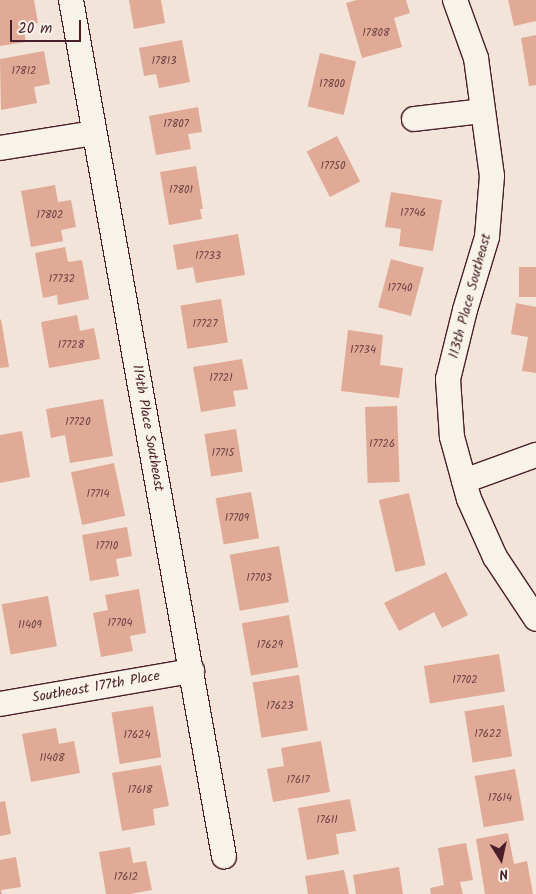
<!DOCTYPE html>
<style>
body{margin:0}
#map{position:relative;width:536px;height:894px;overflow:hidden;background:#f2e4d8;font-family:Kalam,sans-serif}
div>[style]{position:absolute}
.building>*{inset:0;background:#e0aa97;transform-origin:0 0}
.roads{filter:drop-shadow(1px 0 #4a1f2b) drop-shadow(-1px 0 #4a1f2b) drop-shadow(0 1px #4a1f2b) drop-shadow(0 -1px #4a1f2b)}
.minor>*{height:24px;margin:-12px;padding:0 12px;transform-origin:12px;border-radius:12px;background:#f7f3e8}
span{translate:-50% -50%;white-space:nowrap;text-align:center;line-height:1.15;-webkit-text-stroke:4px #f7f3e8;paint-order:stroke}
.number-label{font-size:11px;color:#704246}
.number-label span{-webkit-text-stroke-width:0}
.street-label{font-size:14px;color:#4a1f2b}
.north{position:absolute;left:476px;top:834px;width:50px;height:50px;-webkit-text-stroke:4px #f7f3e8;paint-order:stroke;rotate:170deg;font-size:14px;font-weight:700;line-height:20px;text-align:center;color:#4a1f2b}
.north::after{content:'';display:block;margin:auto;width:18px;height:22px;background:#4a1f2b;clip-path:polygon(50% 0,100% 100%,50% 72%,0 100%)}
.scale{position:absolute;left:10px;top:20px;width:71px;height:22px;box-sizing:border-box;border:2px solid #4a1f2b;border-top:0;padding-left:6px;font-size:15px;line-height:18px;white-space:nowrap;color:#4a1f2b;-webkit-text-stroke:4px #f7f3e8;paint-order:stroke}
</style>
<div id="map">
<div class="building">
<div style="clip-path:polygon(0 0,34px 0,38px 23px,23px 26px,26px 42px,0 46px)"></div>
<div style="clip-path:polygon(129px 0,161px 0,165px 23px,134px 29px)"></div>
<div style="clip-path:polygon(357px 0,406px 0,410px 13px,394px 18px,402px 47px,362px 58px,346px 3px)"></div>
<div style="clip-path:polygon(508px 0,536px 0,536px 21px,514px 26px)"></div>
<div style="clip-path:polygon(536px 35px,536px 85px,529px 86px,521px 38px)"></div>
<div style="clip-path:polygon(182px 40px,190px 82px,159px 88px,156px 74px,144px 76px,139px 48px)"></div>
<div style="clip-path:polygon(44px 51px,50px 84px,34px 87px,37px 103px,1px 110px,0 59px)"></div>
<div style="left:320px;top:53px;width:37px;height:55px;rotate:13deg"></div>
<div style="clip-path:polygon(198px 107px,202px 132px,188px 134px,191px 149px,156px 155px,149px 116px)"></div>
<div style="left:337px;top:136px;width:51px;height:34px;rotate:63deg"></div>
<div style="clip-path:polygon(196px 166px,203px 209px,200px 209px,202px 219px,169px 225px,160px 172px)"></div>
<div style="clip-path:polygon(55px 185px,58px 202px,71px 200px,76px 227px,61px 230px,63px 241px,31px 247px,21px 191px)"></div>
<div style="clip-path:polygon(391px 192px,442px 200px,433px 251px,399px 246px,401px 229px,385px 227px)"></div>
<div style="clip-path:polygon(238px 234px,245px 275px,196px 283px,193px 267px,177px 270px,173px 245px)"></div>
<div style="clip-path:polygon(65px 247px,68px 262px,82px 260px,89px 299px,58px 305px,57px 295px,43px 298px,35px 253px)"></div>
<div style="left:391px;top:259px;width:34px;height:50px;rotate:15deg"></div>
<div style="left:519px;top:267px;width:17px;height:30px"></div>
<div style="left:221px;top:299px;width:44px;height:41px;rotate:81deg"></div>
<div style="clip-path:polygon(516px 303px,536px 307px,536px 373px,522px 371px,528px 337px,511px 334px)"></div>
<div style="clip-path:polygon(77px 315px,80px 331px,94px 328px,100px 359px,49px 368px,41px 322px)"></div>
<div style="clip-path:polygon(1px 319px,9px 367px,0 368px,0 320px)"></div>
<div style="clip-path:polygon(348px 330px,383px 335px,380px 365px,403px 368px,399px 398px,341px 391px)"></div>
<div style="clip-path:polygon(242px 359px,248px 389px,233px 391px,236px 406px,201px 412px,193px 367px)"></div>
<div style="clip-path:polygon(103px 399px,113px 456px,70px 463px,65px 435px,51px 438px,46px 409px)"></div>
<div style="left:397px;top:406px;width:76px;height:32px;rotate:88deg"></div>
<div style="left:236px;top:429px;width:43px;height:32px;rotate:81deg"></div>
<div style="clip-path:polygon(22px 431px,30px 477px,0 483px,0 435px)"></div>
<div style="left:114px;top:463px;width:54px;height:44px;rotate:78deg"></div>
<div style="left:251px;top:492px;width:47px;height:36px;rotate:80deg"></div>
<div style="left:409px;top:493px;width:74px;height:31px;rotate:77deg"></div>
<div style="clip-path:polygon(127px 527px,132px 556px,116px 559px,119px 576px,90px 581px,82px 535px)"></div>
<div style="left:279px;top:546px;width:57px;height:50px;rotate:80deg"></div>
<div style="clip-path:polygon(446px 572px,468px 615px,442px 628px,434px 612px,399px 631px,384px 603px)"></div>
<div style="clip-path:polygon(139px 589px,146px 633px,130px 636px,133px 651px,101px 657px,93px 613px,108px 610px,105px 595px)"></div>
<div style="left:48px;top:596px;width:51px;height:47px;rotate:80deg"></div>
<div style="left:289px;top:615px;width:53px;height:48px;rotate:80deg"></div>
<div style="left:499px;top:654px;width:38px;height:76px;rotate:81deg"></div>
<div style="left:299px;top:675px;width:56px;height:47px;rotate:81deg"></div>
<div style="left:504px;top:705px;width:52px;height:40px;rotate:81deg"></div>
<div style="left:153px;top:706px;width:52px;height:42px;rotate:81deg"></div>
<div style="clip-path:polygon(56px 728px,59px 744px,74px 741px,80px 773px,31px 782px,22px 734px)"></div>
<div style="clip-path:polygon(321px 741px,330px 792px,273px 802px,267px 769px,284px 766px,281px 748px)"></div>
<div style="clip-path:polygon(161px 765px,169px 806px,153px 809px,155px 825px,122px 831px,112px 773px)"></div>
<div style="left:515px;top:769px;width:52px;height:41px;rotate:80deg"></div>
<div style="clip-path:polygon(350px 799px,356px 831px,336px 834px,339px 854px,307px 860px,298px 808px)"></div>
<div style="clip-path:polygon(5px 801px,11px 834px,0 836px,0 802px)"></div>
<div style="clip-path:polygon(508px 833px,514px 864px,527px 861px,533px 894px,485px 894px,476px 839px)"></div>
<div style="clip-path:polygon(466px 843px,473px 880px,460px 882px,463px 894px,431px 894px,430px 888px,444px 885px,438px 848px)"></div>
<div style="clip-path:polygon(130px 847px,133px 863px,146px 861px,152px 890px,130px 894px,106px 894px,99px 852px)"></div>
<div style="clip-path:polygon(16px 857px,21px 887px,1px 890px,2px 894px,0 894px,0 860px)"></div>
<div style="clip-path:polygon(399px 867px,403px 894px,356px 894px,353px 875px)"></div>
<div style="clip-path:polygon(344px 870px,349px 894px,308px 894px,305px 876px)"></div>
</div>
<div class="roads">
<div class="minor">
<div style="left:71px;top:0;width:870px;rotate:79.87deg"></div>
<div style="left:455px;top:0;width:62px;rotate:70.1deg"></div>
<div style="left:476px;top:58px;width:119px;rotate:82.3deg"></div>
<div style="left:492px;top:176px;width:61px;rotate:94.7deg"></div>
<div style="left:487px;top:237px;width:76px;rotate:106.8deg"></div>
<div style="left:465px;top:310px;width:71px;rotate:103.8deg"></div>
<div style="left:448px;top:379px;width:58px;rotate:86.1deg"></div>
<div style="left:452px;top:437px;width:64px;rotate:74.7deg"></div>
<div style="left:469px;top:499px;width:64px;rotate:65.9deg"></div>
<div style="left:495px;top:557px;width:74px;rotate:56.5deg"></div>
<div style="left:414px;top:119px;width:69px;rotate:-6.6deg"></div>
<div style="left:0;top:148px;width:95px;rotate:-9.1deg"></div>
<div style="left:464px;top:481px;width:77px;rotate:-19.9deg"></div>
<div style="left:0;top:704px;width:195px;rotate:-9.8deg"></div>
</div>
</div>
<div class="number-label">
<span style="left:376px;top:33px">17808</span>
<span style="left:164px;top:61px">17813</span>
<span style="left:24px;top:71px">17812</span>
<span style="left:332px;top:84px">17800</span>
<span style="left:176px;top:124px">17807</span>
<span style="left:333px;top:166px">17750</span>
<span style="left:181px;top:190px">17801</span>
<span style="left:413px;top:213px">17746</span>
<span style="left:50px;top:215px">17802</span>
<span style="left:208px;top:256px">17733</span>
<span style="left:62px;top:279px">17732</span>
<span style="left:400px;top:288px">17740</span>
<span style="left:205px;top:324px">17727</span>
<span style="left:71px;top:345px">17728</span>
<span style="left:363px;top:350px">17734</span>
<span style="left:221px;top:378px">17721</span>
<span style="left:78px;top:422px">17720</span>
<span style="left:382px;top:444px">17726</span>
<span style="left:223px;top:453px">17715</span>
<span style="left:98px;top:494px">17714</span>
<span style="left:237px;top:518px">17709</span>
<span style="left:107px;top:546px">17710</span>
<span style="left:259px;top:578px">17703</span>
<span style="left:120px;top:623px">17704</span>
<span style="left:30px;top:625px">11409</span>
<span style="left:270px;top:645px">17629</span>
<span style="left:465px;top:680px">17702</span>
<span style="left:280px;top:706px">17623</span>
<span style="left:488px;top:734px">17622</span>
<span style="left:137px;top:735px">17624</span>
<span style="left:52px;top:758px">11408</span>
<span style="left:298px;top:780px">17617</span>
<span style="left:140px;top:790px">17618</span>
<span style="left:500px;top:798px">17614</span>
<span style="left:327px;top:820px">17611</span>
<span style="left:126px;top:877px">17612</span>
</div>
<div class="street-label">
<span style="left:470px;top:296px;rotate:-75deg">113th Place Southeast</span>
<span style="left:148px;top:428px;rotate:80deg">114th Place Southeast</span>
<span style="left:96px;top:687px;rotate:-10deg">Southeast 177th Place</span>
</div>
<div class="north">N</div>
<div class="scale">20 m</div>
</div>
